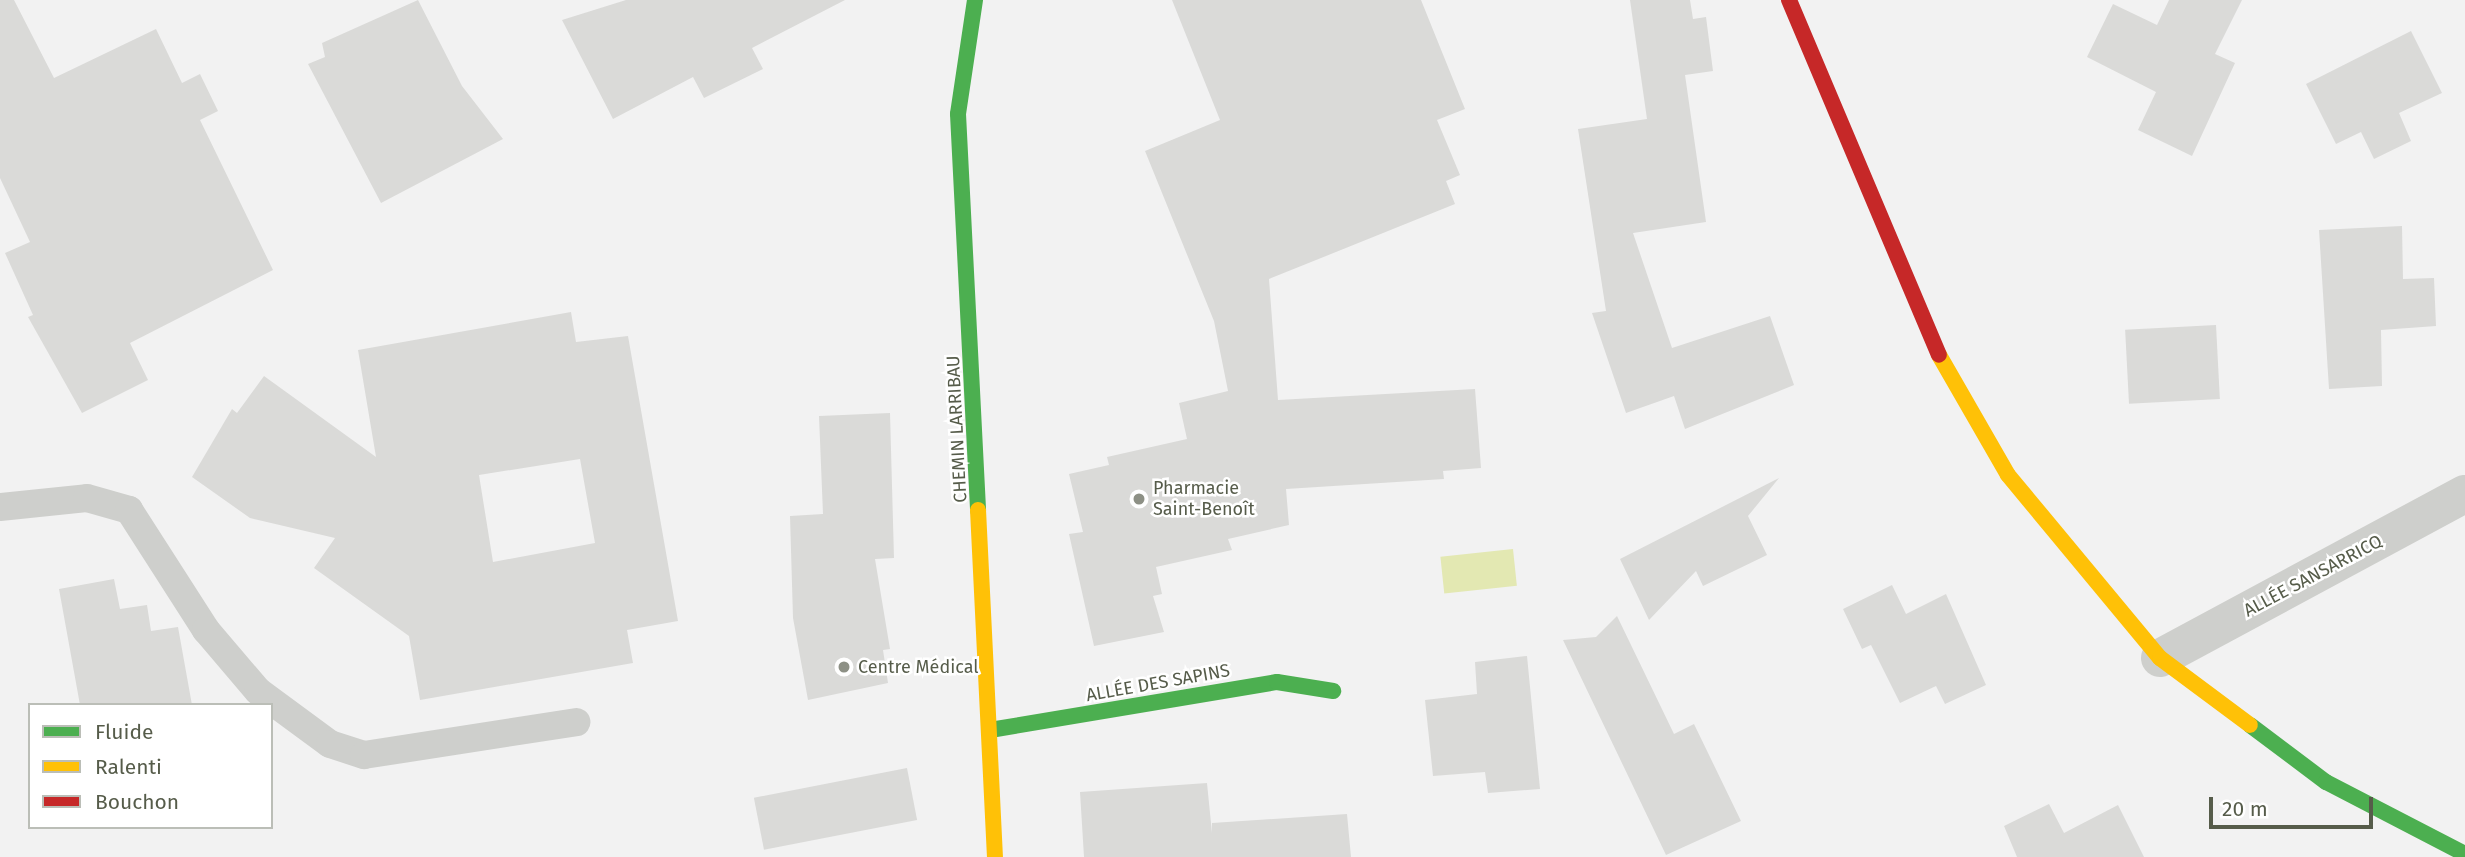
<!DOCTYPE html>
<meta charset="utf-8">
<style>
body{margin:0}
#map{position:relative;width:2465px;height:857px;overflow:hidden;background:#f2f2f2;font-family:"Fira Sans",sans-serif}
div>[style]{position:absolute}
.water>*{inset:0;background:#e3e8b2;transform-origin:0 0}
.building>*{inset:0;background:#dadad8;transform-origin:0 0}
.lane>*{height:28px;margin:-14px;padding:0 14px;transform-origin:14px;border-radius:14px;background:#cecfcc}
.street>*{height:38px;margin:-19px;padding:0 19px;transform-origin:19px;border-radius:19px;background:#cecfcc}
.fast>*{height:16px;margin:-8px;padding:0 8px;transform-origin:8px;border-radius:8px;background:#4caf50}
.slow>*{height:16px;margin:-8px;padding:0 8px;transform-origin:8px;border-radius:8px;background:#ffc107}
.jam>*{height:16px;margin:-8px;padding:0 8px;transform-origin:8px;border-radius:8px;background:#c62828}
.dots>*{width:19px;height:19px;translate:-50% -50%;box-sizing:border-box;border:4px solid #fff;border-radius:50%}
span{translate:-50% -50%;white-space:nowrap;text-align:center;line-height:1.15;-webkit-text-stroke:5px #fff;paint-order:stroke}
.street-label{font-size:18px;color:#565c4a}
.poi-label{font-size:18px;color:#565c4a}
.left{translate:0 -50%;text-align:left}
.legend{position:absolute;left:28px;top:703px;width:245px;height:126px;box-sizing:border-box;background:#fff;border:2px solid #bbbeb7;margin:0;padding:9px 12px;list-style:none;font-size:21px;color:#565c4a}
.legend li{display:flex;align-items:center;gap:14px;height:35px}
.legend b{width:35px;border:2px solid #bbbeb7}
.scale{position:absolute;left:2209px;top:797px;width:164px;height:32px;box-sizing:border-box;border:4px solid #565c4a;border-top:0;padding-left:9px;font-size:21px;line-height:24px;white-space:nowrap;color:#565c4a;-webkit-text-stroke:5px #fff;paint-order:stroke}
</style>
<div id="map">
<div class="water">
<div style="left:1513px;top:549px;width:37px;height:73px;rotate:84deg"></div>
</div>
<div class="building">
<div style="clip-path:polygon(0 0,14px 0,54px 78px,156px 29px,182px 83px,200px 74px,218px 111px,200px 120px,273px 270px,130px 343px,148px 380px,82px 413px,28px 317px,33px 315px,5px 253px,30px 242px,0 178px)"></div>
<div style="clip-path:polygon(418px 0,462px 86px,503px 139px,381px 203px,308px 64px,325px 57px,322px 43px)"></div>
<div style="clip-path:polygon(626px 0,845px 0,752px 48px,763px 69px,704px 98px,693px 77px,613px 119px,562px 20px)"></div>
<div style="clip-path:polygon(1172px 0,1421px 0,1465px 109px,1437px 120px,1460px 175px,1446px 181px,1455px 204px,1269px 279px,1278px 400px,1475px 389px,1481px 468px,1443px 471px,1444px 479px,1286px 489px,1289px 525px,1228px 539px,1232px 550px,1156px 567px,1162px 594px,1153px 596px,1164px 632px,1094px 646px,1069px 534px,1083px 532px,1069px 474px,1109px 465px,1107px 457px,1187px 439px,1179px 403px,1228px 391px,1214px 321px,1145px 151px,1220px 120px)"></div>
<div style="clip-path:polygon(1630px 0,1690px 0,1693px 19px,1706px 17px,1713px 71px,1685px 75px,1706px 222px,1633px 233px,1672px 348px,1770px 316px,1794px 385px,1685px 429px,1674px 396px,1626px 413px,1592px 313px,1606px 311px,1578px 129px,1647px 119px)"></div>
<div style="clip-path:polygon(2169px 0,2242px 0,2215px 54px,2235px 63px,2192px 156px,2138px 130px,2156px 92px,2087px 57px,2113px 4px,2157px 25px)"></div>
<div style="clip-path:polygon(2411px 31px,2442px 93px,2399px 113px,2411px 141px,2374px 159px,2361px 132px,2336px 144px,2306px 84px)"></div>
<div style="clip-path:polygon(2402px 226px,2403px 279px,2434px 278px,2436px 326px,2381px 330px,2382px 386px,2329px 389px,2319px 230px)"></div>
<div style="clip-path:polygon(evenodd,571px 312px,576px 342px,628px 336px,678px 621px,627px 630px,633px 663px,420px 700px,409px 636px,314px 568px,335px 538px,250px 518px,192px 477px,232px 409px,237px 413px,264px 376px,376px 457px,358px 350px,571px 312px,580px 459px,595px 543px,493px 562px,479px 475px,580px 459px)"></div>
<div style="left:2216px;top:325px;width:74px;height:91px;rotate:87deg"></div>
<div style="clip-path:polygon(890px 413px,894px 558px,875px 559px,890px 649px,883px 650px,888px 683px,808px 700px,793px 618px,790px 516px,823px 514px,819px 416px)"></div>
<div style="clip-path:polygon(1779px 478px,1748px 516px,1767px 555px,1703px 586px,1696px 571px,1649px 620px,1620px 559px)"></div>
<div style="clip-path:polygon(114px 579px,120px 609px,147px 605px,151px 631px,178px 627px,192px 705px,80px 705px,59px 589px)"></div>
<div style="clip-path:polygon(1892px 585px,1906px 614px,1946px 594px,1986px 685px,1945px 704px,1936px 686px,1900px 703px,1871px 645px,1862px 649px,1843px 609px)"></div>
<div style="clip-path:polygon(1617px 616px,1674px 734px,1694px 724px,1741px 821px,1666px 855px,1563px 640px,1596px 637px)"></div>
<div style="clip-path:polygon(1527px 656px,1540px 789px,1488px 793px,1485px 772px,1433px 776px,1425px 700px,1477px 694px,1475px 662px)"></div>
<div style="left:907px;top:768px;width:53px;height:156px;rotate:79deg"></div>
<div style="clip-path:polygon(1207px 783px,1212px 833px,1212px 823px,1347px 814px,1351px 857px,1084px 857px,1080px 792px)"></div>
<div style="clip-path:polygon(2049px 804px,2064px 833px,2118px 805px,2144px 857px,2017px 857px,2004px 826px)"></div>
</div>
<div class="lane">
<div style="left:0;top:507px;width:87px;rotate:-5.9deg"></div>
<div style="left:87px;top:498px;width:44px;rotate:15.9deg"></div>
<div style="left:129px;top:510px;width:143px;rotate:57.3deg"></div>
<div style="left:206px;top:630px;width:80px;rotate:49.6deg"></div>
<div style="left:258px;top:691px;width:89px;rotate:36.4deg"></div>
<div style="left:330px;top:744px;width:36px;rotate:18deg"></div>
<div style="left:364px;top:755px;width:215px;rotate:-8.8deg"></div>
</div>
<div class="street">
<div style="left:2160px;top:658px;width:346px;rotate:-28.3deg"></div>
</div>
<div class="fast">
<div style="left:975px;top:0;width:115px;rotate:98.5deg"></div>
<div style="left:958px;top:114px;width:397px;rotate:87.1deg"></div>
<div style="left:2250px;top:725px;width:95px;rotate:36.9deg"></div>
<div style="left:2326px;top:782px;width:157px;rotate:27.4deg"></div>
<div style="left:990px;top:730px;width:291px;rotate:-9.5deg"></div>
<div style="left:1277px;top:682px;width:57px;rotate:9.1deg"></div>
</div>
<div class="slow">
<div style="left:1939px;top:355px;width:138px;rotate:60.1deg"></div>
<div style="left:2008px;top:475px;width:238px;rotate:50.3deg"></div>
<div style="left:2160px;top:658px;width:112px;rotate:36.7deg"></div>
<div style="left:978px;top:510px;width:347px;rotate:87.2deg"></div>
</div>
<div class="jam">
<div style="left:1789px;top:0;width:385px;rotate:67.1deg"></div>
</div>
<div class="dots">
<div style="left:1139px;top:499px;background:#8d9085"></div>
<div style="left:844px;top:667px;background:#8d9085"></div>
</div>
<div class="street-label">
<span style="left:957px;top:429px;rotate:-93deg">CHEMIN LARRIBAU</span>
<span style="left:2313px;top:576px;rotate:-28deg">ALLÉE SANSARRICQ</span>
<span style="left:1158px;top:683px;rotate:-10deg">ALLÉE DES SAPINS</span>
</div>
<div class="poi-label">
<span class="left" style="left:1153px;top:499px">Pharmacie<br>Saint-Benoît</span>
<span class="left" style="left:858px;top:667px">Centre Médical</span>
</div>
<ul class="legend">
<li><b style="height:9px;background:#4caf50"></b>Fluide</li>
<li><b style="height:9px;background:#ffc107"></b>Ralenti</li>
<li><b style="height:9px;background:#c62828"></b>Bouchon</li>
</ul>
<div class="scale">20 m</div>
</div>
